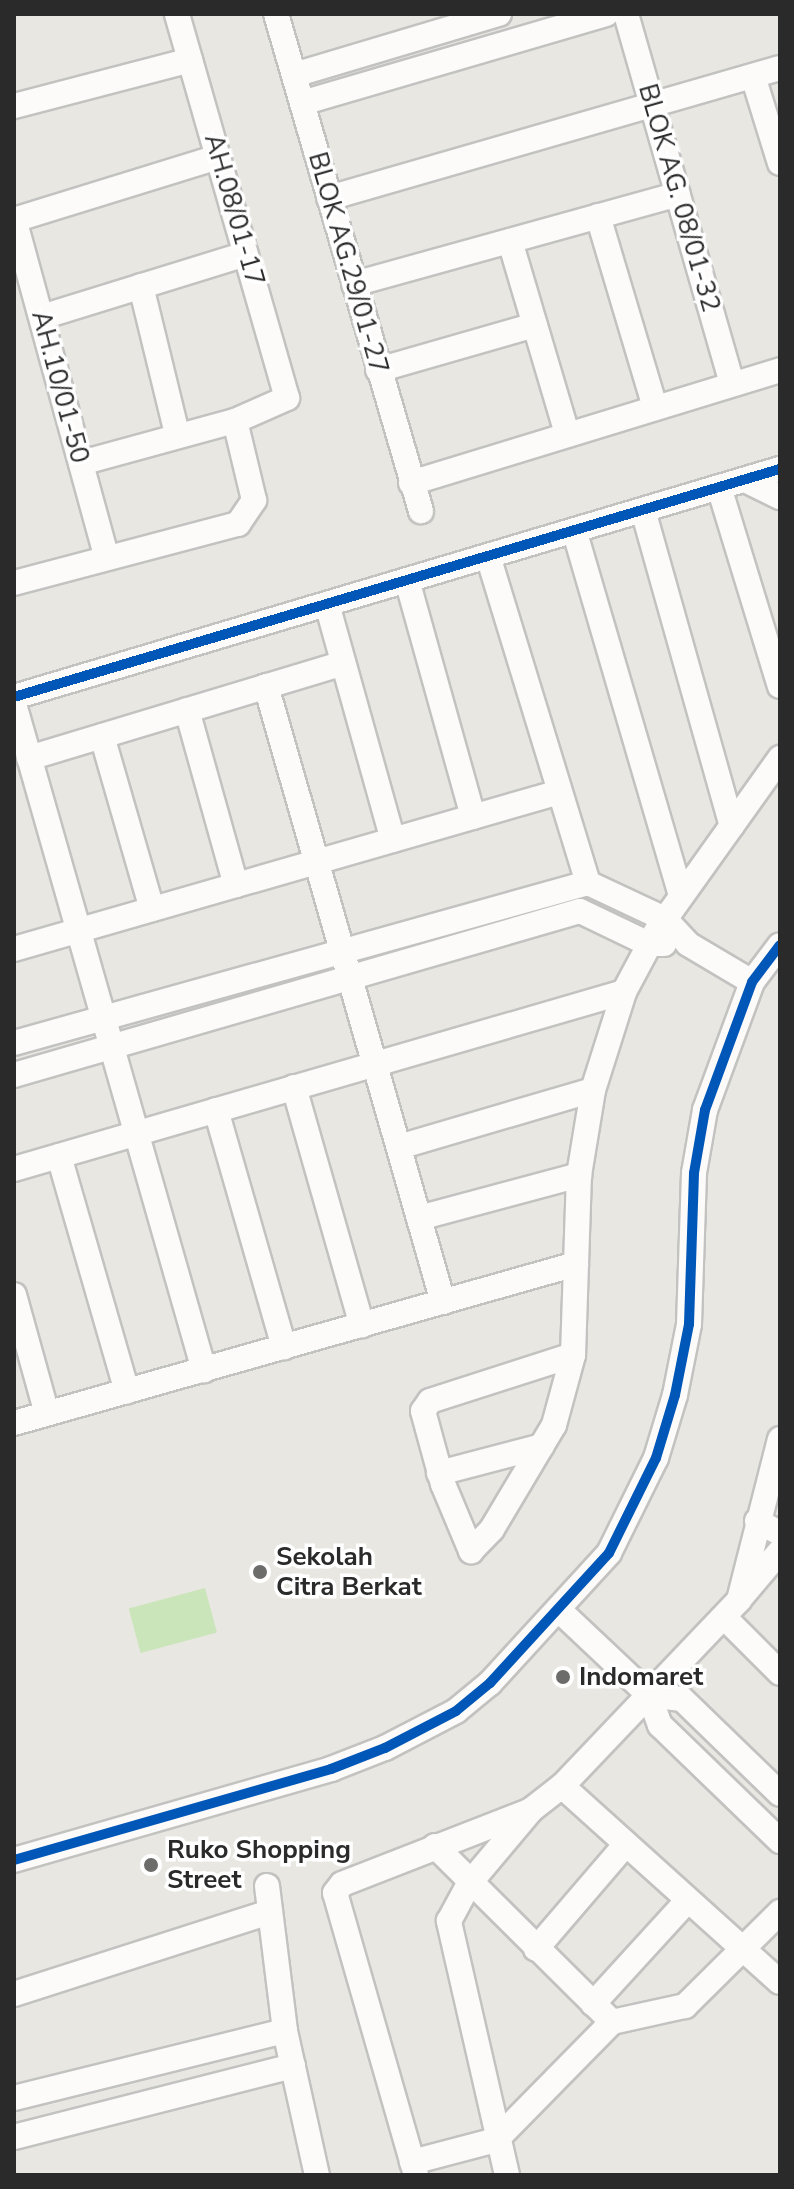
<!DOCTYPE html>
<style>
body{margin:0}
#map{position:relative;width:794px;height:2189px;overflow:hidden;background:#e8e7e1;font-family:"Nunito Sans",sans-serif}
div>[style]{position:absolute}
.pitch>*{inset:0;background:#cae5ba;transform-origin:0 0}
.roads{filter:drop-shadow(2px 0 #c2c2c1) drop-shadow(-2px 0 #c2c2c1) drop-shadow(0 2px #c2c2c1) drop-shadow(0 -2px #c2c2c1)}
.minor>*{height:24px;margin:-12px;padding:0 12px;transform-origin:12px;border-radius:12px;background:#fcfbfa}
.cycleway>*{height:10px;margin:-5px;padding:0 5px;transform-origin:5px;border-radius:5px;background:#0057b8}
.dots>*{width:22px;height:22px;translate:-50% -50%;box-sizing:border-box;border:4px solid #fff;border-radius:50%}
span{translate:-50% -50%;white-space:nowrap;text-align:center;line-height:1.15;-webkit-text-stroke:7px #fff;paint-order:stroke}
.street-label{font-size:26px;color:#2a2a2a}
.poi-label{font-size:26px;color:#2a2a2a;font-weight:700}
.left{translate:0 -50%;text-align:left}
.frame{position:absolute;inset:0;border:16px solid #2a2a2a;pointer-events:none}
</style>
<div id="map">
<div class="pitch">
<div style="left:205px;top:1588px;width:46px;height:79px;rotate:75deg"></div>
</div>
<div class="roads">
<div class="minor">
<div style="left:276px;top:14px;width:518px;rotate:73.74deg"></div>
<div style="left:626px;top:14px;width:384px;rotate:74deg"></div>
<div style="left:294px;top:75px;width:214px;rotate:-16.6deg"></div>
<div style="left:753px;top:76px;width:91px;rotate:72.8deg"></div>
<div style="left:302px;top:103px;width:317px;rotate:-16.3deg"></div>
<div style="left:14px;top:106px;width:182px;rotate:-14.6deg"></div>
<div style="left:329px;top:198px;width:469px;rotate:-16.1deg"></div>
<div style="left:598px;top:216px;width:199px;rotate:73.4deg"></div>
<div style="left:14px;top:219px;width:349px;rotate:74.7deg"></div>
<div style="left:14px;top:220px;width:214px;rotate:-17.2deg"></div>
<div style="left:510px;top:241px;width:201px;rotate:73.5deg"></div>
<div style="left:354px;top:284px;width:336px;rotate:-15.5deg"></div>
<div style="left:141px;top:286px;width:152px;rotate:76.3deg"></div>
<div style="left:42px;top:317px;width:213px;rotate:-17.2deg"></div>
<div style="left:378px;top:370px;width:163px;rotate:-16deg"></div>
<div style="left:81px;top:463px;width:160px;rotate:-15.3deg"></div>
<div style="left:235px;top:421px;width:57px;rotate:-23.9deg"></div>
<div style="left:287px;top:398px;width:399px;rotate:-106deg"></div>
<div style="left:745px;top:480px;width:39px;rotate:26deg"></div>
<div style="left:411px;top:483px;width:386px;rotate:-17deg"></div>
<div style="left:719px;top:487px;width:208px;rotate:73deg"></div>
<div style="left:643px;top:510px;width:328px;rotate:74.3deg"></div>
<div style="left:575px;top:533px;width:378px;rotate:73.7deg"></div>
<div style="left:488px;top:556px;width:342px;rotate:73deg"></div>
<div style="left:407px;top:580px;width:246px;rotate:74.4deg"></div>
<div style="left:14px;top:583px;width:232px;rotate:-14.8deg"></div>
<div style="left:238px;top:524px;width:29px;rotate:-56deg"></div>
<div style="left:254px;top:500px;width:81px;rotate:-103.5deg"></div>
<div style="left:327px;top:604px;width:245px;rotate:74.4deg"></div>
<div style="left:266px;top:686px;width:641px;rotate:73.97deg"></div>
<div style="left:14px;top:697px;width:799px;rotate:-16.58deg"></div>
<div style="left:14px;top:704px;width:693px;rotate:74.08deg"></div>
<div style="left:187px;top:710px;width:182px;rotate:74.4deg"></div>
<div style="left:102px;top:736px;width:180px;rotate:73.9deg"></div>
<div style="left:29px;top:758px;width:328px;rotate:-16.8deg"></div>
<div style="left:14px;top:949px;width:564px;rotate:-16.06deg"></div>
<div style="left:14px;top:1043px;width:596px;rotate:-15.58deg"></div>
<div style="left:588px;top:883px;width:85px;rotate:25.1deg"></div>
<div style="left:665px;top:919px;width:34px;rotate:47deg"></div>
<div style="left:688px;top:944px;width:74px;rotate:30.7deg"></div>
<div style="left:14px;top:1075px;width:589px;rotate:-16.16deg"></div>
<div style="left:580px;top:911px;width:76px;rotate:25.6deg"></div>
<div style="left:649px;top:944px;width:15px"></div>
<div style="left:294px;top:1087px;width:248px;rotate:74.1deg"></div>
<div style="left:216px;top:1110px;width:247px;rotate:74deg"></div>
<div style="left:399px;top:1147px;width:202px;rotate:-16.4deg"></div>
<div style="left:59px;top:1156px;width:245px;rotate:73.9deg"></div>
<div style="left:14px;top:1169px;width:635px;rotate:-16.18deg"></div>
<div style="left:419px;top:1218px;width:166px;rotate:-15deg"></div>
<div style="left:14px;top:1295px;width:123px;rotate:74.5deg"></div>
<div style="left:573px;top:1355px;width:150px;rotate:162.2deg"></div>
<div style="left:430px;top:1401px;width:12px;rotate:125deg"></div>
<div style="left:423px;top:1411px;width:76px;rotate:74.7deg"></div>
<div style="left:443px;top:1484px;width:73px;rotate:67.3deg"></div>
<div style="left:471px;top:1551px;width:30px;rotate:-46deg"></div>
<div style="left:492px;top:1529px;width:121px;rotate:-59.2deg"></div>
<div style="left:554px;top:1425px;width:73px;rotate:-74.8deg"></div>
<div style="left:573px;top:1355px;width:180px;rotate:-88.1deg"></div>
<div style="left:579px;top:1175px;width:86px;rotate:-80.6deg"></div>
<div style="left:593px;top:1090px;width:103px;rotate:-72.4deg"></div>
<div style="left:624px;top:992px;width:68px;rotate:-61.9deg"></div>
<div style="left:656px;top:932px;width:214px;rotate:-54.5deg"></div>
<div style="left:14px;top:1423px;width:584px;rotate:-15.8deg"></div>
<div style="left:439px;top:1473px;width:106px;rotate:-14.7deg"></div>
<div style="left:757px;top:1521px;width:26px;rotate:28deg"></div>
<div style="left:743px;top:1595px;width:57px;rotate:-49.9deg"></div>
<div style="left:560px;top:1611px;width:122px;rotate:43.3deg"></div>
<div style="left:649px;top:1695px;width:32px;rotate:70deg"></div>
<div style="left:660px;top:1725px;width:167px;rotate:44deg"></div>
<div style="left:724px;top:1617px;width:79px;rotate:45deg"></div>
<div style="left:649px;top:1695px;width:33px;rotate:7deg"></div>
<div style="left:682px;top:1699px;width:136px;rotate:44.1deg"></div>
<div style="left:562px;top:1786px;width:293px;rotate:42deg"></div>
<div style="left:435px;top:1846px;width:250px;rotate:44.8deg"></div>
<div style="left:14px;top:1860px;width:330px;rotate:-16deg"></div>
<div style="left:331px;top:1769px;width:58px;rotate:-21.3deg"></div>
<div style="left:385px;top:1748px;width:80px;rotate:-27.5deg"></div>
<div style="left:456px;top:1711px;width:44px;rotate:-39.5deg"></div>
<div style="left:490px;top:1683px;width:176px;rotate:-47.5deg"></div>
<div style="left:609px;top:1553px;width:106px;rotate:-63.7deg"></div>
<div style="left:656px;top:1458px;width:66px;rotate:-73.2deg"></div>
<div style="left:675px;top:1395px;width:72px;rotate:-78.8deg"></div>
<div style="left:689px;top:1324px;width:151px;rotate:-88.1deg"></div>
<div style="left:694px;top:1173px;width:64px;rotate:-80.1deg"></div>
<div style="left:705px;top:1110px;width:136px;rotate:-69.8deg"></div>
<div style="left:752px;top:982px;width:46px;rotate:-52.9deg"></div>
<div style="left:267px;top:1886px;width:146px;rotate:82.9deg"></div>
<div style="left:285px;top:2031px;width:148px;rotate:77.5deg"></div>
<div style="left:536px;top:1949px;width:138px;rotate:-49.4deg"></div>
<div style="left:14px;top:1994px;width:268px;rotate:-17.8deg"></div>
<div style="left:593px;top:2004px;width:139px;rotate:-47.6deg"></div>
<div style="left:14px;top:2098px;width:279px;rotate:-13.9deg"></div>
<div style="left:14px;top:2137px;width:288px;rotate:-14.3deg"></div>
<div style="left:412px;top:2162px;width:87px;rotate:-14.7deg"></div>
<div style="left:496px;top:2140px;width:165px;rotate:-45.5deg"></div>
<div style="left:612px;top:2022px;width:75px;rotate:-12.4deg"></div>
<div style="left:685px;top:2006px;width:134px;rotate:-44.7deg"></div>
<div style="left:416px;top:2175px;width:293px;rotate:-106deg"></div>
<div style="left:335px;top:1893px;width:11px;rotate:-52deg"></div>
<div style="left:342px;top:1884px;width:201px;rotate:-21.3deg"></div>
<div style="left:507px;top:2175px;width:261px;rotate:-102.9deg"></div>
<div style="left:449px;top:1921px;width:42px;rotate:-61.6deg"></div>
<div style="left:469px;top:1884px;width:97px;rotate:-50deg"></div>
<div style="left:531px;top:1810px;width:39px;rotate:-38deg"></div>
<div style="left:562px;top:1786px;width:257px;rotate:-46.4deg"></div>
<div style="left:739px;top:1600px;width:166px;rotate:-75.7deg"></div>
</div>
</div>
<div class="cycleway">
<div style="left:14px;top:697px;width:799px;rotate:-16.58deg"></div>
<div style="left:14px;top:1860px;width:330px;rotate:-16deg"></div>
<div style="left:331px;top:1769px;width:58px;rotate:-21.3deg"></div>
<div style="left:385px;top:1748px;width:80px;rotate:-27.5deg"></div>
<div style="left:456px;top:1711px;width:44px;rotate:-39.5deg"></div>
<div style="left:490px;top:1683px;width:176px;rotate:-47.5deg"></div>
<div style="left:609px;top:1553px;width:106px;rotate:-63.7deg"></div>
<div style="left:656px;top:1458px;width:66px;rotate:-73.2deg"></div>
<div style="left:675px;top:1395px;width:72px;rotate:-78.8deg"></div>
<div style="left:689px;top:1324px;width:151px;rotate:-88.1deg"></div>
<div style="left:694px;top:1173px;width:64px;rotate:-80.1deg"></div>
<div style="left:705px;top:1110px;width:136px;rotate:-69.8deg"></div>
<div style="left:752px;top:982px;width:46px;rotate:-52.9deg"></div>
</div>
<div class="dots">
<div style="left:260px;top:1572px;background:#6c6c6a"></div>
<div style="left:563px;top:1677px;background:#6c6c6a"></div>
<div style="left:151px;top:1865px;background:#6c6c6a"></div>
</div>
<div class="street-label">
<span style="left:679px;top:198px;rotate:74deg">BLOK AG. 08/01-32</span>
<span style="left:234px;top:210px;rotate:74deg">AH.08/01-17</span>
<span style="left:348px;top:263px;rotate:74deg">BLOK AG.29/01-27</span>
<span style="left:60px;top:387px;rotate:75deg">AH.10/01-50</span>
</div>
<div class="poi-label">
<span class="left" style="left:276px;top:1572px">Sekolah<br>Citra Berkat</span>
<span class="left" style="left:579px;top:1677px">Indomaret</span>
<span class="left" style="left:167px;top:1865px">Ruko Shopping<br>Street</span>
</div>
<div class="frame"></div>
</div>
